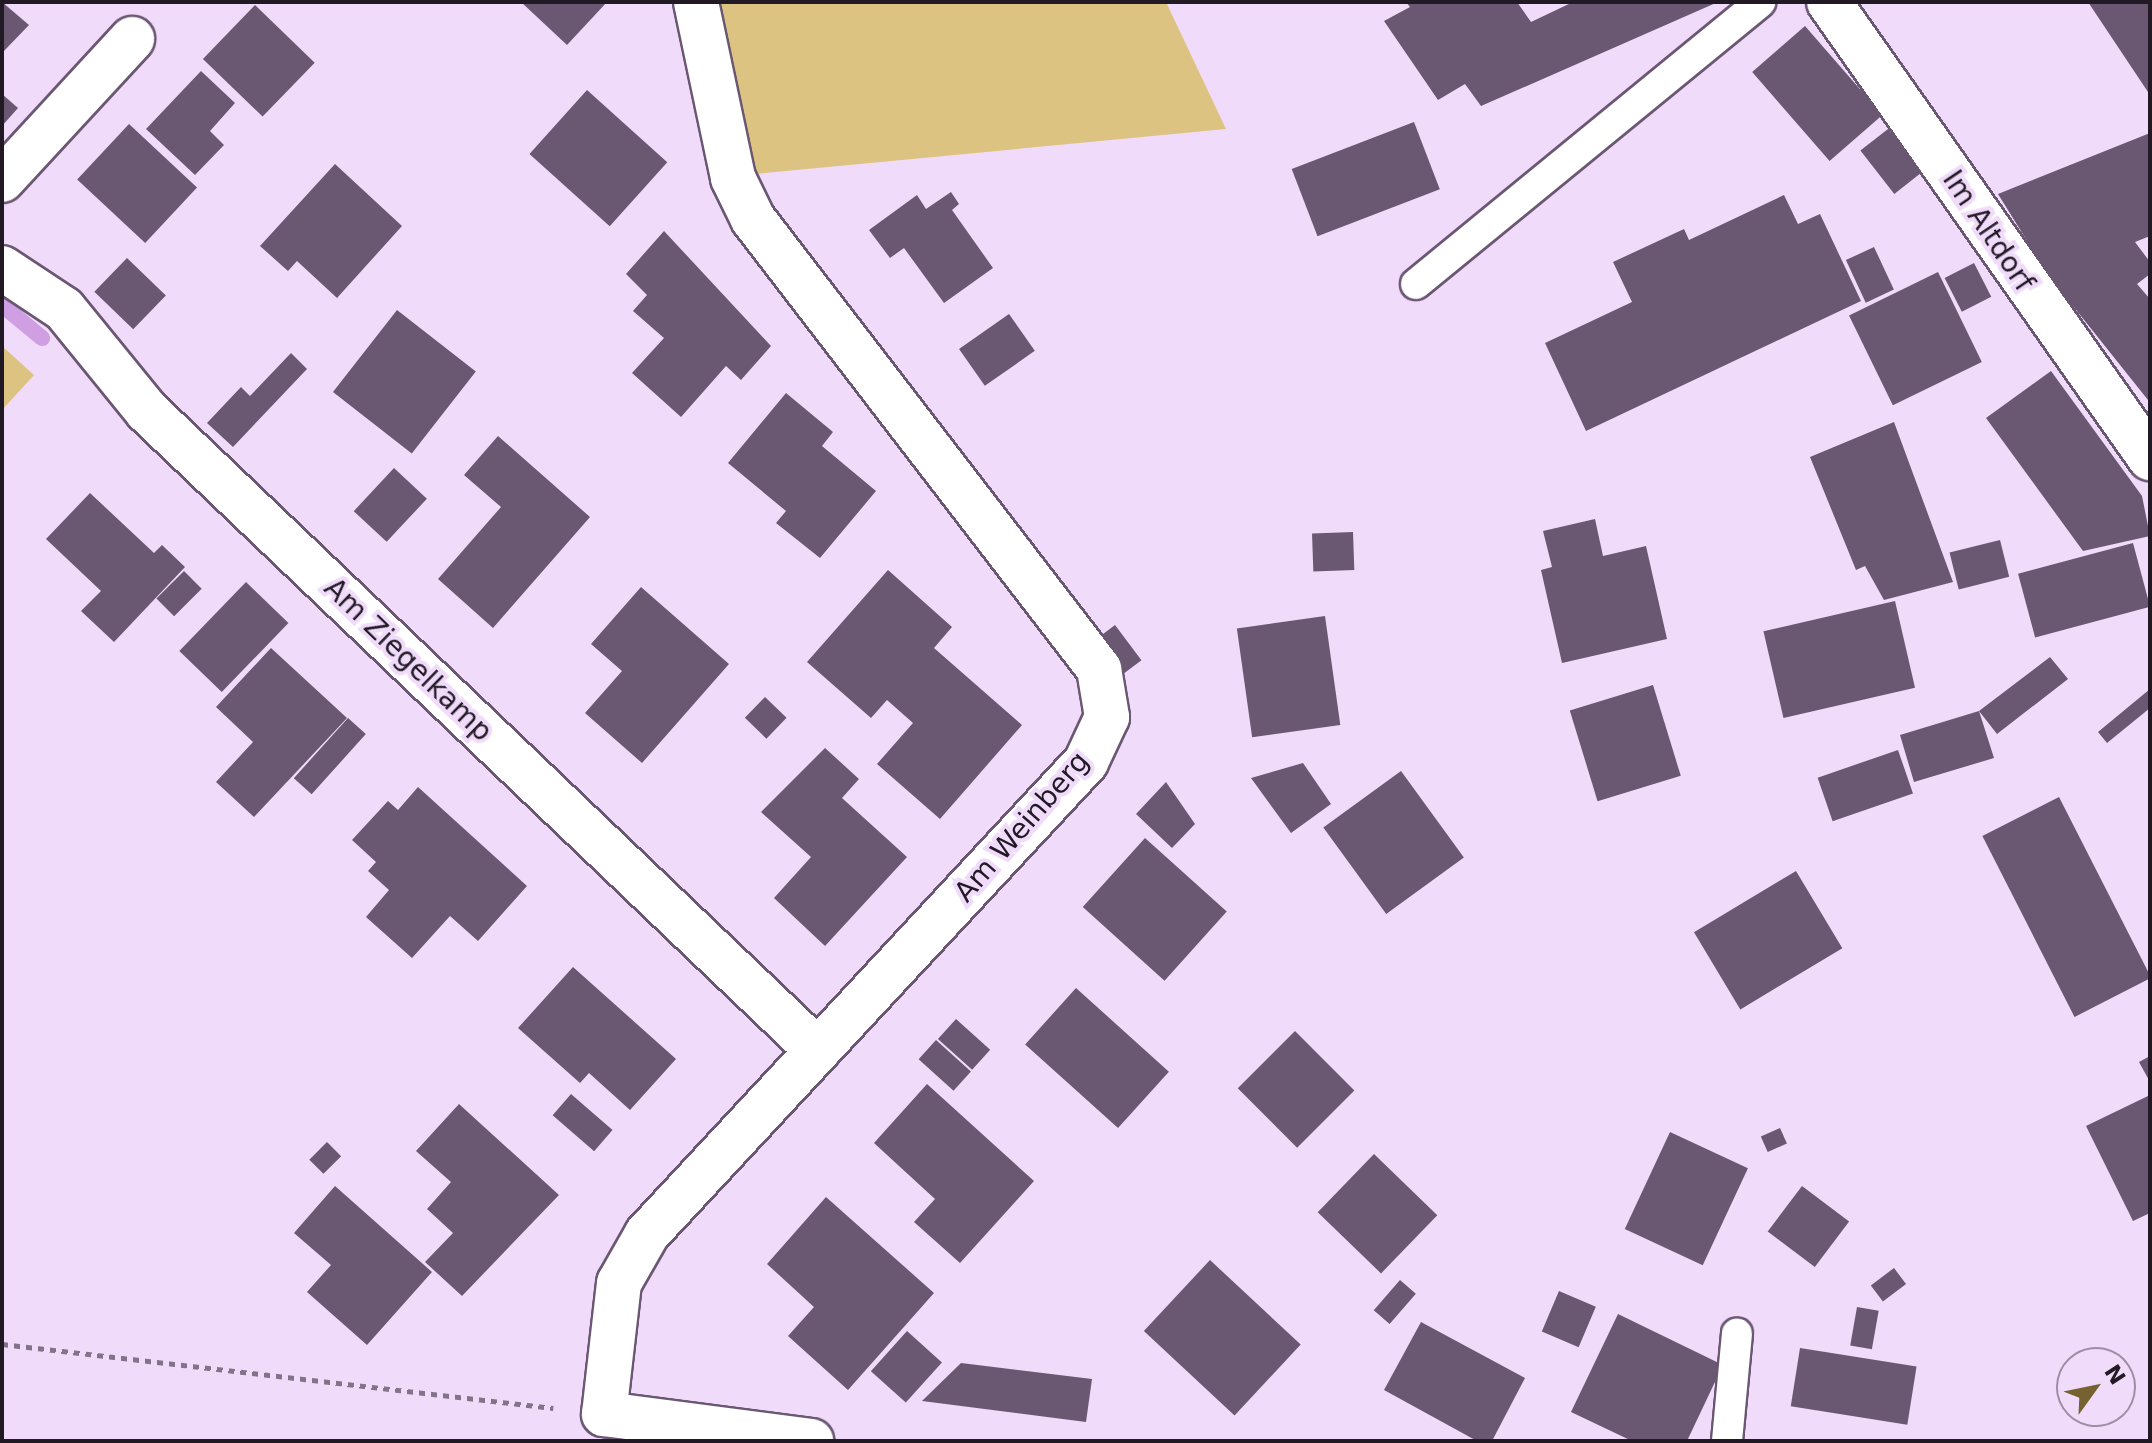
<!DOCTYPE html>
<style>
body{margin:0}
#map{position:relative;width:2152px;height:1443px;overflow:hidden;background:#f1dbfa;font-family:"DejaVu Sans",sans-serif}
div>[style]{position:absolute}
.green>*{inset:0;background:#ddc381}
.stream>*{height:16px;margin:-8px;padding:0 8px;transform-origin:8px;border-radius:8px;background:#d09fe3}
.building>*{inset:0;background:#6a5772;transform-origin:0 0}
.path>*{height:5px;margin-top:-2.5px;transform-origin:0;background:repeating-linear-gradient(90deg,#827388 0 6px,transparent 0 12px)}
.roads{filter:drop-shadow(2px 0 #6a5772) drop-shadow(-2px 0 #6a5772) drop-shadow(0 2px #6a5772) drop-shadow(0 -2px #6a5772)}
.lane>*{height:30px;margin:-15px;padding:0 15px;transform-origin:15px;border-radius:15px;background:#fff}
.street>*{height:44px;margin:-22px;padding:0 22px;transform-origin:22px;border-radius:22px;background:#fff}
span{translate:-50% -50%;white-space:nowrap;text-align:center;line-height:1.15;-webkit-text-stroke:8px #f1dbfa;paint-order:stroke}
.street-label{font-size:28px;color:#211924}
.frame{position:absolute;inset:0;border:4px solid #211924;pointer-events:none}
.north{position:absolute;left:2056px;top:1347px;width:80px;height:80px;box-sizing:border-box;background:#f1dbfa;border:2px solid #9e8da4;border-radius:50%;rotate:57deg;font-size:22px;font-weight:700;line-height:32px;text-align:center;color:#211924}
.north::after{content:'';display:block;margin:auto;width:28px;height:36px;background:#756230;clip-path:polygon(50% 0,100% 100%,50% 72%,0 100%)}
</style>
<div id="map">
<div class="green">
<div style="clip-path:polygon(709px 2px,1166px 2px,1226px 129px,745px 175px)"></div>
<div style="clip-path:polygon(2px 346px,34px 375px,2px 410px)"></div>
</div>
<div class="stream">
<div style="left:2px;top:305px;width:52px;rotate:39.5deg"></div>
</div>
<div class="building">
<div style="clip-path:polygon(2px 2px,29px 25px,2px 53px)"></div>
<div style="clip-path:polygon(521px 2px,607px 2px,567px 45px)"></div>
<div style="clip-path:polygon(1406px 2px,1517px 2px,1531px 22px,1573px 2px,1718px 2px,1481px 106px,1465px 84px,1438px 100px,1384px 21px,1410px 7px)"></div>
<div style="clip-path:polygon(2088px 2px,2150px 2px,2150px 95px)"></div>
<div style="left:255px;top:5px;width:83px;height:75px;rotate:44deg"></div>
<div style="left:1805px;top:26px;width:118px;height:70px;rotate:49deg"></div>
<div style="clip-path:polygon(201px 71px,235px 103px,210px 131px,224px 145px,195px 175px,146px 129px)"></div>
<div style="left:587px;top:90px;width:108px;height:86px;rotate:42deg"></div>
<div style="clip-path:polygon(2px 94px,18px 108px,2px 126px)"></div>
<div style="left:1414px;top:122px;width:72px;height:131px;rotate:69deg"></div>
<div style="left:129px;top:124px;width:93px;height:76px;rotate:43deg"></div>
<div style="left:1888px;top:129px;width:55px;height:35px;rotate:52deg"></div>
<div style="clip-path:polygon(2150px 133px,2150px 236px,2135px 242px,2150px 262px,2150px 274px,2137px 284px,2150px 299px,2148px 400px,2049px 276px,1998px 194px)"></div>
<div style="clip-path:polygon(335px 164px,402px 226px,337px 298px,297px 261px,288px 271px,260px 246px)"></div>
<div style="clip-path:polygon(951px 192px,959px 204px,952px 210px,993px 268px,944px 303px,904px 248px,890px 258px,869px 230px,917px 195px,926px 209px)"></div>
<div style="clip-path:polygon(1784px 195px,1798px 224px,1820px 214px,1861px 301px,1586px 431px,1545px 343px,1632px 302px,1613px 262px,1684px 229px,1689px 240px)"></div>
<div style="clip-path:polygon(664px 231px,771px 346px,741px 380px,726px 366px,681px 417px,632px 373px,664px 338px,633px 311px,647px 295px,626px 274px)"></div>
<div style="left:1874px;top:247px;width:47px;height:31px;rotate:65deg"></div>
<div style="left:127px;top:258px;width:54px;height:47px;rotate:44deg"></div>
<div style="left:1974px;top:263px;width:38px;height:33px;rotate:63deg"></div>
<div style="left:1938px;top:272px;width:100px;height:99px;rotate:64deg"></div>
<div style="left:397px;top:310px;width:100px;height:104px;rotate:38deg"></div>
<div style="left:1009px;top:314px;width:45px;height:61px;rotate:55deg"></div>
<div style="clip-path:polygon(291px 353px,307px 369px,233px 447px,207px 423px,241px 387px,250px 396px)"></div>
<div style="clip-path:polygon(2051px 371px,2142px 496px,2150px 536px,2083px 551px,1986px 418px)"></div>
<div style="clip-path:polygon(786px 393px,833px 432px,822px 446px,876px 491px,820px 558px,776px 523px,786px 511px,728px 463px)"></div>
<div style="clip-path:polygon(1894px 422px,1953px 582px,1884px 600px,1865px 566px,1856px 570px,1810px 457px)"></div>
<div style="clip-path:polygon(498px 436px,590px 517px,493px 628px,438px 579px,501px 507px,464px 475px)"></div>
<div style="left:394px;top:468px;width:45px;height:59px;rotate:43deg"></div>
<div style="clip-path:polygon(90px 493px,154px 553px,162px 545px,185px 567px,114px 642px,81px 611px,101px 591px,46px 539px)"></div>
<div style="clip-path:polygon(1595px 519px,1603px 556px,1646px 546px,1667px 639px,1562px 663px,1541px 570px,1552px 567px,1543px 531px)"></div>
<div style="left:1353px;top:532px;width:38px;height:41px;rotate:88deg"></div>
<div style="left:2000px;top:540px;width:38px;height:52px;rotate:76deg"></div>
<div style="left:2133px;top:543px;width:66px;height:119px;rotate:75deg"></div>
<div style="clip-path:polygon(888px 570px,952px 627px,934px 648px,1022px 725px,940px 819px,877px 764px,913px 723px,887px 700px,871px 718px,807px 662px)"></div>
<div style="left:184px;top:571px;width:25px;height:39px;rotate:45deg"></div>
<div style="left:246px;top:582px;width:59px;height:96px;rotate:44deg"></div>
<div style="clip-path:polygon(641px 587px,729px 664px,642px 763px,585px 713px,622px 671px,591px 644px)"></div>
<div style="left:1895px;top:601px;width:89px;height:135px;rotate:77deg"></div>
<div style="left:1325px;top:616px;width:110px;height:89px;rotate:82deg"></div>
<div style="left:1115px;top:625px;width:44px;height:26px;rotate:53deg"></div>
<div style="clip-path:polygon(271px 648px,347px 718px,254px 817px,216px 782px,253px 742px,216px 707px)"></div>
<div style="clip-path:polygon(2050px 657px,2068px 679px,1997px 734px,1979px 711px,1994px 758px,1914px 782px,1900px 735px,1979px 711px)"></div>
<div style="left:1653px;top:685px;width:95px;height:87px;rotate:73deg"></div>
<div style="clip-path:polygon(2150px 689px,2150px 708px,2107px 743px,2098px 732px)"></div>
<div style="left:765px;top:697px;width:30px;height:29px;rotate:44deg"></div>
<div style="left:348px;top:718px;width:24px;height:81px;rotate:42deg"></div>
<div style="clip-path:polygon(825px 748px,859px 779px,842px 798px,907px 857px,825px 946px,774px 898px,811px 857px,761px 812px)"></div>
<div style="left:1898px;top:750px;width:46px;height:85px;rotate:71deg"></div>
<div style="clip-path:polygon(1303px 763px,1331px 804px,1291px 833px,1251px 778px)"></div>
<div style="left:1401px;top:771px;width:107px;height:96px;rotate:54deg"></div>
<div style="clip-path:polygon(1166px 782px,1195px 824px,1172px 848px,1136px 814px)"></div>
<div style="clip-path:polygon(418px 787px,527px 886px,478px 941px,450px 916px,412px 958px,366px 917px,389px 890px,368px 871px,376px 862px,352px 840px,388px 801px,398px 810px)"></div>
<div style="left:2059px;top:797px;width:203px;height:86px;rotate:63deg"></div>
<div style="left:1145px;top:838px;width:110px;height:93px;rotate:42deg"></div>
<div style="left:1796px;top:871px;width:90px;height:119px;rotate:59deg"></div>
<div style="clip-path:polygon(573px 967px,676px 1059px,630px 1110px,589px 1073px,580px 1083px,518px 1028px)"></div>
<div style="left:1076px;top:988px;width:125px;height:76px;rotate:42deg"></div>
<div style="left:956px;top:1019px;width:46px;height:27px;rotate:42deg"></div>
<div style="left:1295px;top:1031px;width:84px;height:81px;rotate:45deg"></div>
<div style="left:936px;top:1040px;width:47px;height:26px;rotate:42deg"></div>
<div style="clip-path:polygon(2150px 1056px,2150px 1082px,2139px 1062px)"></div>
<div style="clip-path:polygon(927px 1084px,1034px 1181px,960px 1263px,914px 1222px,935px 1199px,874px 1143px)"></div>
<div style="left:571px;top:1094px;width:55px;height:28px;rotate:41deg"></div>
<div style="clip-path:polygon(2150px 1095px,2150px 1213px,2133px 1221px,2086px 1126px)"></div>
<div style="clip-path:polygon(459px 1104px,559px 1195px,462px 1296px,425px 1262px,453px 1233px,427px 1209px,451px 1182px,416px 1151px)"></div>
<div style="left:1780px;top:1128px;width:17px;height:21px;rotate:66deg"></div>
<div style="left:1670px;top:1132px;width:86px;height:107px;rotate:25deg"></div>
<div style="left:327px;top:1142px;width:20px;height:25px;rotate:45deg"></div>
<div style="left:1374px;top:1154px;width:88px;height:81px;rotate:44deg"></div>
<div style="clip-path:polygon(335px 1186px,432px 1272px,367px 1345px,307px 1292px,331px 1265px,294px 1233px)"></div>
<div style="left:1802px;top:1186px;width:59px;height:57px;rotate:37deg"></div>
<div style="clip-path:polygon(826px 1197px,934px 1293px,848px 1390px,788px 1336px,814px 1307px,767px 1264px)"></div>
<div style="left:1210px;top:1260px;width:124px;height:97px;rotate:43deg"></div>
<div style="left:1894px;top:1268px;width:20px;height:29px;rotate:53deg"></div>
<div style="left:1400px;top:1280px;width:21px;height:40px;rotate:41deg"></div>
<div style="left:1559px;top:1291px;width:40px;height:44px;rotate:23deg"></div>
<div style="left:1857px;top:1307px;width:22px;height:39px;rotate:10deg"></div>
<div style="clip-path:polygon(1618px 1314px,1723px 1365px,1687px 1441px,1632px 1441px,1571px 1412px)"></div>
<div style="clip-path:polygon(1421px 1322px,1525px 1378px,1492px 1441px,1477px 1441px,1384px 1390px)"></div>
<div style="left:907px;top:1331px;width:47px;height:54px;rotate:42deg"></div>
<div style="left:1800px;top:1348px;width:118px;height:59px;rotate:9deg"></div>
<div style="clip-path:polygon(961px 1363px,1092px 1379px,1086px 1422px,922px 1401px)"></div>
</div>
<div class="path">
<div style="left:2px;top:1344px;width:555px;rotate:6.63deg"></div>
</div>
<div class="roads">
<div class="lane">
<div style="left:1416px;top:284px;width:445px;rotate:-39.3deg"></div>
<div style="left:1727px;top:1441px;width:108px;rotate:-84.7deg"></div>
</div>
<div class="street">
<div style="left:696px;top:2px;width:180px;rotate:78.1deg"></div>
<div style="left:733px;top:178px;width:46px;rotate:64deg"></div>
<div style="left:753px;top:219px;width:568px;rotate:52.44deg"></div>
<div style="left:1099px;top:669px;width:49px;rotate:80.5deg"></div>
<div style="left:1107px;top:717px;width:50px;rotate:115deg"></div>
<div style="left:1086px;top:762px;width:645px;rotate:132.93deg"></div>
<div style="left:647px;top:1234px;width:56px;rotate:119.7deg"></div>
<div style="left:619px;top:1283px;width:132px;rotate:96.5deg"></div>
<div style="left:604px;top:1414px;width:209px;rotate:7.4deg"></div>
<div style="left:1829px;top:2px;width:558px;rotate:54.86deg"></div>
<div style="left:2px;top:180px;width:192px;rotate:-47.3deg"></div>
<div style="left:2px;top:268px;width:74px;rotate:33.5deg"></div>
<div style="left:64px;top:309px;width:132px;rotate:50.9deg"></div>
<div style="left:147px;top:411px;width:927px;rotate:43.65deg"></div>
</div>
</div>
<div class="street-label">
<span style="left:1988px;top:231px;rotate:56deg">Im Altdorf</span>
<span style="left:408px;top:660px;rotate:44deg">Am Ziegelkamp</span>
<span style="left:1022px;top:827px;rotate:-49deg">Am Weinberg</span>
</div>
<div class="frame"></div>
<div class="north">N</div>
</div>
